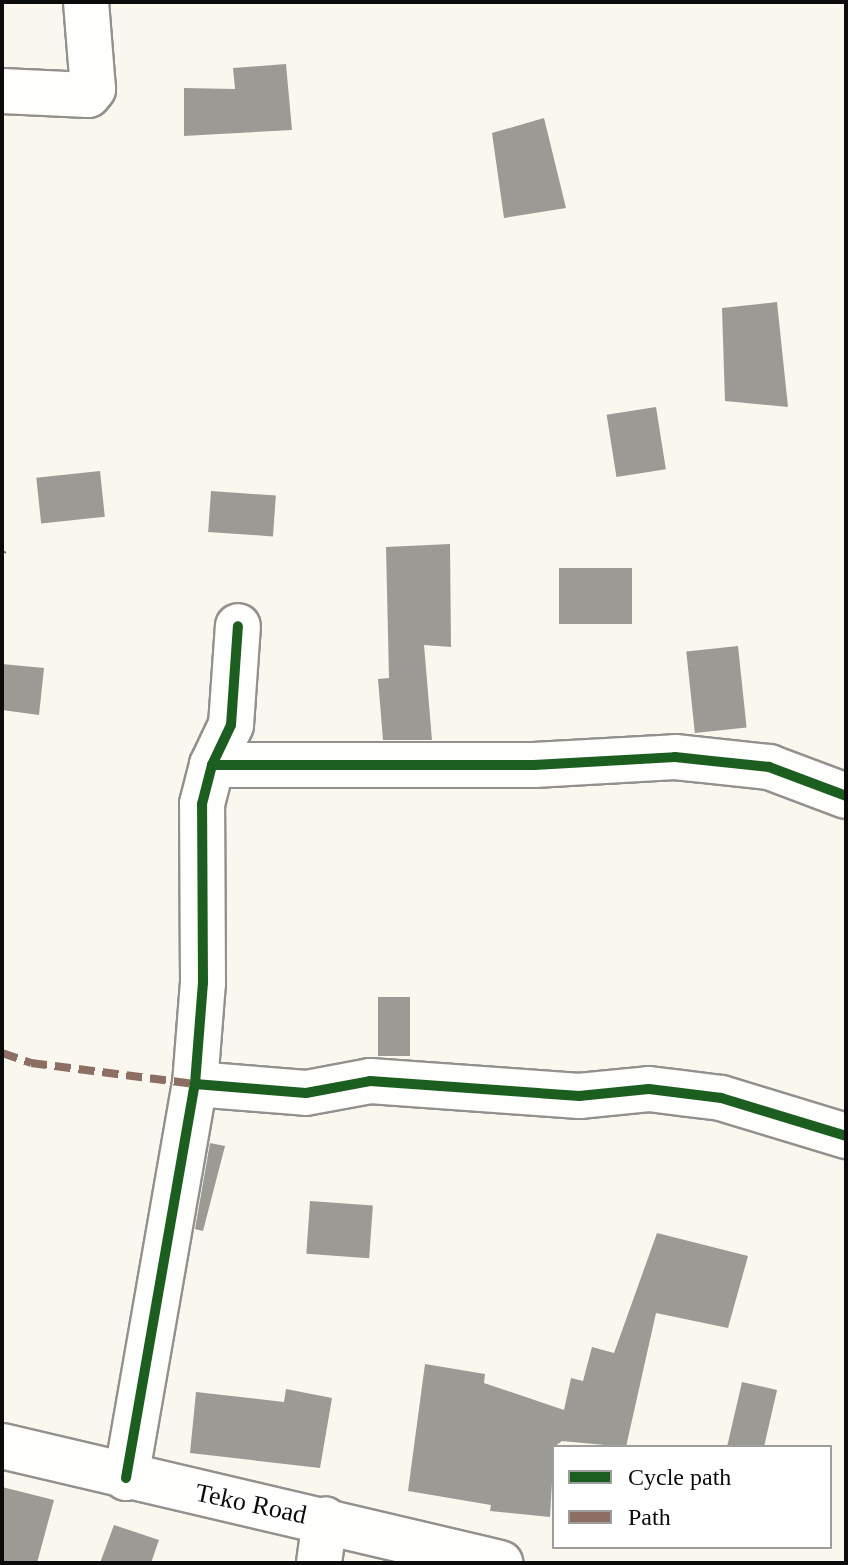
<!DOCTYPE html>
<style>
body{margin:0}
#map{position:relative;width:848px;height:1565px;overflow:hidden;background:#faf7ef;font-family:Georgia,serif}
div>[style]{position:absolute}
.building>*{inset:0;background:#9c9a95;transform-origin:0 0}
.roads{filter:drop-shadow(2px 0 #93918e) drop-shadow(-2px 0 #93918e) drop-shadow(0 2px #93918e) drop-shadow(0 -2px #93918e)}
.minor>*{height:44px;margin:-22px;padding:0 22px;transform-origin:22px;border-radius:22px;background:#fefefd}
.quiet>*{height:8px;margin-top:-4px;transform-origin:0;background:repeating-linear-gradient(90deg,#8d6e63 0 16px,transparent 0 24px)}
.cycleway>*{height:10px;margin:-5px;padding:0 5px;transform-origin:5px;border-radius:5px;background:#1b5e20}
span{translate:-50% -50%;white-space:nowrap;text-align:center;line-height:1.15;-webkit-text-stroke:8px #fff;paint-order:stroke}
.street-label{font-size:26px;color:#0b0b0b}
.frame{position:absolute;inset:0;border:4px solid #0b0b0b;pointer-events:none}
.legend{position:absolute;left:552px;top:1445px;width:280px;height:104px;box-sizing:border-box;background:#fff;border:2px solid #9d9d9d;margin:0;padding:10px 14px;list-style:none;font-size:24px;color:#0b0b0b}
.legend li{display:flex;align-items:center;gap:16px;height:40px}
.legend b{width:40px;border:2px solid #9d9d9d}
</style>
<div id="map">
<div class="building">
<div style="clip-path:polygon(286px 64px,292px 130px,184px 136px,184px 88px,235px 89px,233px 68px)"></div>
<div style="clip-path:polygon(544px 118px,566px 208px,504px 218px,492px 133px)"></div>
<div style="clip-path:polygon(777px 302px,788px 407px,725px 401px,722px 308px)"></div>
<div style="left:656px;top:407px;width:63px;height:50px;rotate:81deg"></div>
<div style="left:100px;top:471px;width:46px;height:64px;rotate:84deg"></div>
<div style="left:211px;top:491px;width:65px;height:41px;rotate:4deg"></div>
<div style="clip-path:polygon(450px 544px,451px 647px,424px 645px,432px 740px,383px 740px,378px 679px,389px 678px,386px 547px)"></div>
<div style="left:632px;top:568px;width:56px;height:73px;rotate:90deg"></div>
<div style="left:738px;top:646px;width:82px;height:52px;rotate:84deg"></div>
<div style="clip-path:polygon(2px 664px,44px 668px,39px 715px,2px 710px)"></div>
<div style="left:378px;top:997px;width:32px;height:59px"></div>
<div style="clip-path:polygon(210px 1143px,225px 1146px,203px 1231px,195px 1229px)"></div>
<div style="left:310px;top:1201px;width:63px;height:53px;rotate:4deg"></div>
<div style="clip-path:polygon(657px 1233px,748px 1256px,728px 1328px,656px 1313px,626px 1447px,562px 1441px,554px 1447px,550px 1517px,490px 1511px,491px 1505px,408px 1491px,425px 1364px,485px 1374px,484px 1383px,564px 1410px,571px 1378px,583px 1381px,592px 1347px,614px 1353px)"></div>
<div style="left:742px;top:1382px;width:36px;height:67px;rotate:13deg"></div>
<div style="clip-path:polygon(286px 1389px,332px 1398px,320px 1468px,190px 1453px,196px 1392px,284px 1402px)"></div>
<div style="clip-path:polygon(2px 1487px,54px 1500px,37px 1563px,2px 1563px)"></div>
<div style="clip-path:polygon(114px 1525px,159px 1540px,151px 1563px,100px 1563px)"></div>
</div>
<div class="roads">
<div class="minor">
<div style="left:2px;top:91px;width:86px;rotate:2.7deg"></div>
<div style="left:88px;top:95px;width:8px;rotate:-50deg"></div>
<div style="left:93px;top:89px;width:87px;rotate:-94.6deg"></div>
<div style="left:212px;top:765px;width:322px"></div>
<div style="left:534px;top:765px;width:141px;rotate:-3.2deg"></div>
<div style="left:675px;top:757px;width:95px;rotate:6.1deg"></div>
<div style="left:769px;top:767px;width:82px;rotate:20.6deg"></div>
<div style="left:195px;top:1084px;width:111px;rotate:4.6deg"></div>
<div style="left:306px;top:1093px;width:65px;rotate:-10.6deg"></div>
<div style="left:370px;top:1081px;width:210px;rotate:4.1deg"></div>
<div style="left:579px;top:1096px;width:70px;rotate:-5.7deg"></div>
<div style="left:649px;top:1089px;width:73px;rotate:7.1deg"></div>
<div style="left:721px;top:1098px;width:131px;rotate:16.9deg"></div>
<div style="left:2px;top:1446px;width:512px;rotate:13.22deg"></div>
<div style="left:126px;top:1478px;width:400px;rotate:-80.1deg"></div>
<div style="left:195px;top:1084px;width:101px;rotate:-85.5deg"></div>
<div style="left:203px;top:983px;width:179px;rotate:-90.3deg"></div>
<div style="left:202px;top:804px;width:40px;rotate:-75.6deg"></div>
<div style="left:212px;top:765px;width:44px;rotate:-64.6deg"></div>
<div style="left:231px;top:725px;width:99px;rotate:-86deg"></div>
<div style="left:319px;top:1563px;width:44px;rotate:-82.2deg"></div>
</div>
</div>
<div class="quiet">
<div style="left:2px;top:552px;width:2px;rotate:-63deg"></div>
<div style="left:2px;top:1053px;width:31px;rotate:19deg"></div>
<div style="left:31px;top:1063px;width:165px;rotate:7.3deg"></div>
</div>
<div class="cycleway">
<div style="left:212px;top:765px;width:322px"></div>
<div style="left:534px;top:765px;width:141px;rotate:-3.2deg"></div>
<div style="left:675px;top:757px;width:95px;rotate:6.1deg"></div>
<div style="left:769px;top:767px;width:82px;rotate:20.6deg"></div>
<div style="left:195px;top:1084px;width:111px;rotate:4.6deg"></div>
<div style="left:306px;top:1093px;width:65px;rotate:-10.6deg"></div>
<div style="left:370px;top:1081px;width:210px;rotate:4.1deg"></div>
<div style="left:579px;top:1096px;width:70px;rotate:-5.7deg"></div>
<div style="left:649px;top:1089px;width:73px;rotate:7.1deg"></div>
<div style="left:721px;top:1098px;width:131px;rotate:16.9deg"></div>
<div style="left:126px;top:1478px;width:400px;rotate:-80.1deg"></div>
<div style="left:195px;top:1084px;width:101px;rotate:-85.5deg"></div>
<div style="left:203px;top:983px;width:179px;rotate:-90.3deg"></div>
<div style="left:202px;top:804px;width:40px;rotate:-75.6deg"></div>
<div style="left:212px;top:765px;width:44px;rotate:-64.6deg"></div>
<div style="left:231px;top:725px;width:99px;rotate:-86deg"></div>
</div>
<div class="street-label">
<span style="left:251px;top:1504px;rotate:12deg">Teko Road</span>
</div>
<div class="frame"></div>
<ul class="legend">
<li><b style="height:10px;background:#1b5e20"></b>Cycle path</li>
<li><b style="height:10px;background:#8d6e63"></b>Path</li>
</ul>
</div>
